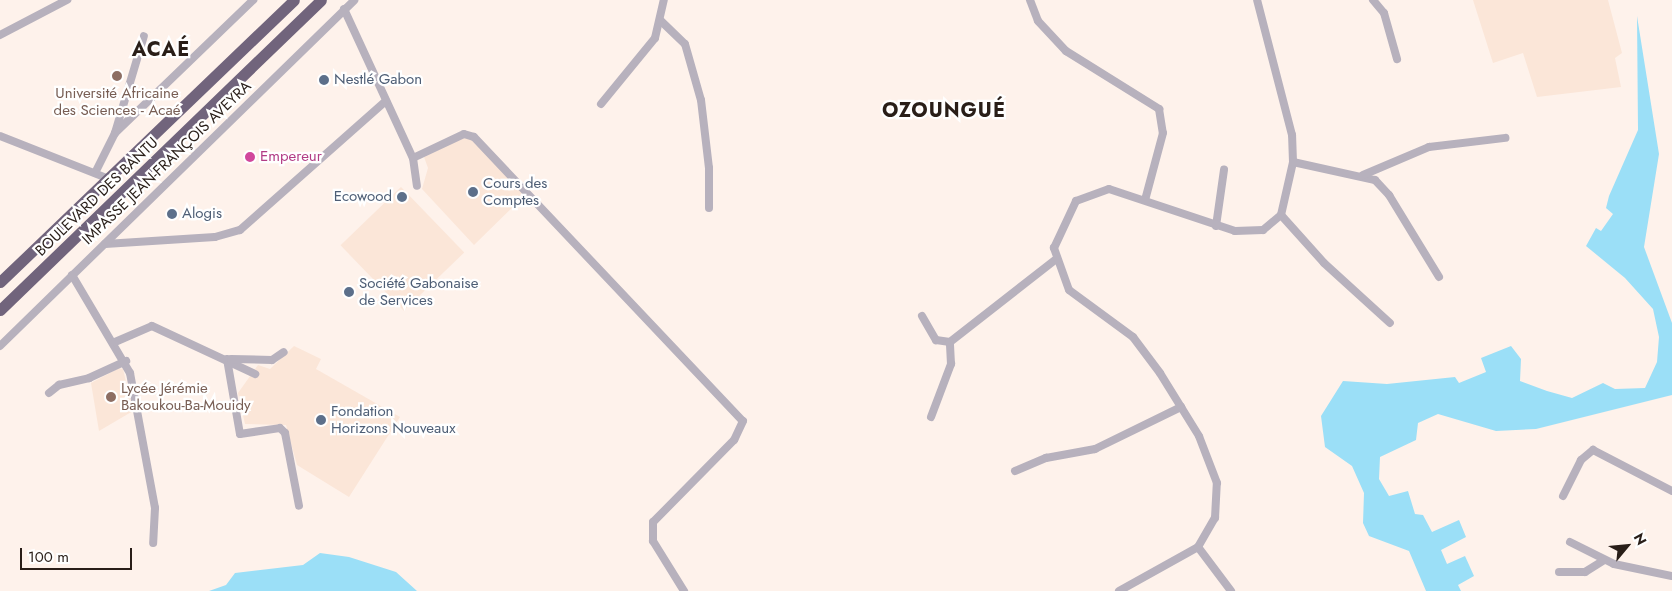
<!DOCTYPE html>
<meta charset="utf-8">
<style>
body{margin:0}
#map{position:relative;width:1672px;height:591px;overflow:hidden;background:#fef2eb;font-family:Jost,sans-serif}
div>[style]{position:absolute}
.built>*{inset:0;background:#fbe6d8;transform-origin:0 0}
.water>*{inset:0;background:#9bdff7}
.minor>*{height:8px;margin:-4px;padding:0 4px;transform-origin:4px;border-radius:4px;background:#b7b1bd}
.highway>*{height:11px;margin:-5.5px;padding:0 5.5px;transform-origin:5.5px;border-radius:5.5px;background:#71647c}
.dots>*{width:14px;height:14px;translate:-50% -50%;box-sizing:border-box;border:2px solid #fff;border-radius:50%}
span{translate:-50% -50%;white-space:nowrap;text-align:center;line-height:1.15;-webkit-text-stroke:4.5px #fff;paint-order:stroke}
.service-label{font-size:15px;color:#4e5e75}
.left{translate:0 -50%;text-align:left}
.right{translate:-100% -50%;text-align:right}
.education-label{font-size:15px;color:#785e54}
.hotel-label{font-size:15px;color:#b23c85}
.street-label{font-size:15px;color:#291e18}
.district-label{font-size:20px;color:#291e18;font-weight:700;letter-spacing:1px}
.north{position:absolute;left:1602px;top:521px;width:50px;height:50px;-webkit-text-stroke:4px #fff;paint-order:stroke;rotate:62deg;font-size:14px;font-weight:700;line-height:20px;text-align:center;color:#291e18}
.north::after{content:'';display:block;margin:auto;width:18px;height:22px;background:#291e18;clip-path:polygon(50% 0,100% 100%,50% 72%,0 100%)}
.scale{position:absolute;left:20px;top:548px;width:112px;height:22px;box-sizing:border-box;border:2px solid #291e18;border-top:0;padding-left:6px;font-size:15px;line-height:18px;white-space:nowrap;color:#291e18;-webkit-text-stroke:4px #fff;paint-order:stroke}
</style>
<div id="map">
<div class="built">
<div style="clip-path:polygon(1473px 0,1608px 0,1622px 53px,1615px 58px,1621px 87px,1537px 97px,1523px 53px,1493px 63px)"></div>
<div style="clip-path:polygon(467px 135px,525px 195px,474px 245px,422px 189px,428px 168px,424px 157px)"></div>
<div style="left:401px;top:187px;width:91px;height:84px;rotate:46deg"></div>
<div style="clip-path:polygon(294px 346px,321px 359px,316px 369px,400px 417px,349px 497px,297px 465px,286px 425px,245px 424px,238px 393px,258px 365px,270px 369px)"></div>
<div style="clip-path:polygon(119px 368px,123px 369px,133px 411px,99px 431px,91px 383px)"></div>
</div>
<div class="water">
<div style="clip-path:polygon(1637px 16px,1659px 154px,1644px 247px,1672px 323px,1672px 395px,1536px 429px,1496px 431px,1438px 414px,1418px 423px,1416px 440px,1380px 457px,1379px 479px,1389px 496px,1408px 491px,1415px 514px,1423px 515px,1432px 532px,1459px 520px,1466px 537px,1441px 550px,1447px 564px,1465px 556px,1474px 576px,1458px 585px,1461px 591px,1426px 591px,1409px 551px,1369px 536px,1363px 523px,1364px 493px,1352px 466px,1325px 447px,1321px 416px,1343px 381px,1387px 384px,1455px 377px,1459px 383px,1486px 372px,1481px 358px,1511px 346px,1521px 359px,1520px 381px,1547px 391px,1572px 398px,1603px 383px,1615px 389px,1645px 388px,1657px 362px,1659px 337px,1653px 309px,1625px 278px,1586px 246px,1596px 228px,1601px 231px,1613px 214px,1606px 208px,1609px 196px,1638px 130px)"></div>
<div style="clip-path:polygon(320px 553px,349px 557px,396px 572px,417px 591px,209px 591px,226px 585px,235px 573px,303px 565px)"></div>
</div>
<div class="minor">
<div style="left:1030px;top:0;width:22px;rotate:69deg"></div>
<div style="left:1038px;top:21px;width:41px;rotate:47deg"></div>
<div style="left:1066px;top:51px;width:110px;rotate:31.9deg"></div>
<div style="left:1159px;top:109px;width:24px;rotate:81deg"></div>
<div style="left:1163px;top:133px;width:69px;rotate:105deg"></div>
<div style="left:1373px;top:0;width:17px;rotate:50deg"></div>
<div style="left:1384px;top:13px;width:48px;rotate:74.2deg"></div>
<div style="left:344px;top:9px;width:164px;rotate:65.2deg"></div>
<div style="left:413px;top:158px;width:28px;rotate:82deg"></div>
<div style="left:661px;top:21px;width:33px;rotate:44deg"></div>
<div style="left:685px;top:44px;width:58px;rotate:74.1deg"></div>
<div style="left:701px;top:100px;width:68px;rotate:83.3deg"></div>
<div style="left:709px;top:168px;width:40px;rotate:90deg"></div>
<div style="left:0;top:35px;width:76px;rotate:-27.6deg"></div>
<div style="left:601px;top:104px;width:85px;rotate:-50.7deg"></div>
<div style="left:655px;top:38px;width:39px;rotate:-77deg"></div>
<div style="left:115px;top:133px;width:192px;rotate:-43.9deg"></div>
<div style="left:0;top:136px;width:117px;rotate:21.5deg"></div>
<div style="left:413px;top:158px;width:56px;rotate:-25.2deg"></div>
<div style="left:464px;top:134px;width:10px;rotate:17deg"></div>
<div style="left:474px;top:137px;width:391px;rotate:46.6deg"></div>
<div style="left:743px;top:421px;width:21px;rotate:115deg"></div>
<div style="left:734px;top:440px;width:115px;rotate:134.6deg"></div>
<div style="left:653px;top:522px;width:19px;rotate:90deg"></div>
<div style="left:653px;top:541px;width:59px;rotate:58.2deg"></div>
<div style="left:1293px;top:162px;width:84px;rotate:12.4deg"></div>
<div style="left:1375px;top:180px;width:21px;rotate:47deg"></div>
<div style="left:1389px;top:195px;width:96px;rotate:58.6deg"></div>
<div style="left:95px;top:173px;width:45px;rotate:-63.4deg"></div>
<div style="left:115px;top:133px;width:101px;rotate:-73.4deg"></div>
<div style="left:1363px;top:175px;width:72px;rotate:-23deg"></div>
<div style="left:1429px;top:147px;width:77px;rotate:-6.8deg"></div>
<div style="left:1281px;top:215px;width:64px;rotate:48.1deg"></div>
<div style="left:1324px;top:263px;width:89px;rotate:42.3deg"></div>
<div style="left:1216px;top:226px;width:57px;rotate:-81.9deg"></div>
<div style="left:105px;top:244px;width:110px;rotate:-3.6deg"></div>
<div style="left:215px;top:237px;width:26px;rotate:-16deg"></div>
<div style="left:240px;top:230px;width:195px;rotate:-41.5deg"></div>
<div style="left:72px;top:275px;width:114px;rotate:59.4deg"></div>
<div style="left:130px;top:373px;width:137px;rotate:79.5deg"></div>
<div style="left:155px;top:508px;width:35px;rotate:93deg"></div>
<div style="left:922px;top:316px;width:28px;rotate:60deg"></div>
<div style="left:936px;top:340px;width:14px;rotate:8deg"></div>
<div style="left:950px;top:342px;width:133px;rotate:-38deg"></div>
<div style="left:115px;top:342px;width:40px;rotate:-23.4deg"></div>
<div style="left:152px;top:326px;width:114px;rotate:25deg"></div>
<div style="left:0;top:346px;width:495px;rotate:-44.3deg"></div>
<div style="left:227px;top:359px;width:76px;rotate:80.2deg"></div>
<div style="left:240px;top:434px;width:40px;rotate:-8.5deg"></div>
<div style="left:280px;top:428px;width:7px;rotate:45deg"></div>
<div style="left:285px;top:433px;width:74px;rotate:79.1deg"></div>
<div style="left:231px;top:359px;width:41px;rotate:1.4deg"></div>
<div style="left:272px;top:360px;width:14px;rotate:-34deg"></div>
<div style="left:49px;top:393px;width:13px;rotate:-39deg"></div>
<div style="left:59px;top:385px;width:31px;rotate:-13deg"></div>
<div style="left:89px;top:378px;width:41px;rotate:-24.7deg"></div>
<div style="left:931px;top:417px;width:57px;rotate:-69.3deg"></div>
<div style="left:951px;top:364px;width:22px;rotate:-93deg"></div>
<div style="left:1015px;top:471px;width:34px;rotate:-23deg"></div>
<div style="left:1046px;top:458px;width:50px;rotate:-10.4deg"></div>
<div style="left:1095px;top:449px;width:96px;rotate:-26deg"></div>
<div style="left:1563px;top:496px;width:40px;rotate:-63.4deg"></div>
<div style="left:1581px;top:460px;width:16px;rotate:-40deg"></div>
<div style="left:1593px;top:450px;width:89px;rotate:27.4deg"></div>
<div style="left:1570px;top:542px;width:49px;rotate:26.6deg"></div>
<div style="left:1614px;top:564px;width:59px;rotate:11.7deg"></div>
<div style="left:1198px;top:547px;width:55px;rotate:53.1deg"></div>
<div style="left:1559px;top:572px;width:26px"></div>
<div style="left:1585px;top:572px;width:22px;rotate:-32deg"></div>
<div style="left:1119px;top:591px;width:90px;rotate:-29.1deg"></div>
<div style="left:1198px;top:547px;width:34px;rotate:-60deg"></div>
<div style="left:1215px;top:518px;width:35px;rotate:-87deg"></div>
<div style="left:1217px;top:483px;width:50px;rotate:-111deg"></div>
<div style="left:1199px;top:436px;width:74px;rotate:-121.8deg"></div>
<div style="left:1160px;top:373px;width:45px;rotate:-126.9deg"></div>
<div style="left:1133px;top:337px;width:79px;rotate:-143.7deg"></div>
<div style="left:1069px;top:290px;width:45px;rotate:-109.7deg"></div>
<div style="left:1054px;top:248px;width:52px;rotate:-64.9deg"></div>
<div style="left:1076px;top:201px;width:35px;rotate:-20deg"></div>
<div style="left:1109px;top:189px;width:133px;rotate:18.4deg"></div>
<div style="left:1235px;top:231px;width:28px;rotate:-2deg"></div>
<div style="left:1263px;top:230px;width:23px;rotate:-40deg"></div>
<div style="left:1281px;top:215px;width:54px;rotate:-77.2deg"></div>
<div style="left:1293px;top:162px;width:27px;rotate:-92deg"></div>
<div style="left:1292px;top:135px;width:139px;rotate:-104.5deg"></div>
</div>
<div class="highway">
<div style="left:0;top:282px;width:407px;rotate:-43.8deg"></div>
<div style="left:0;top:310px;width:446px;rotate:-44deg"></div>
</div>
<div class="dots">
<div style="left:117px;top:76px;background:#8d6e63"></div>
<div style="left:324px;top:80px;background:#5c6f8a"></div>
<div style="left:250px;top:157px;background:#d1479c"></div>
<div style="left:473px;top:192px;background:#5c6f8a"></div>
<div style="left:402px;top:197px;background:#5c6f8a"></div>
<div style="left:172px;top:214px;background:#5c6f8a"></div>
<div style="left:349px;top:292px;background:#5c6f8a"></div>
<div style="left:111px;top:397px;background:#8d6e63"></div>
<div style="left:321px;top:420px;background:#5c6f8a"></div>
</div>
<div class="service-label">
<span class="left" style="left:334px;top:80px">Nestlé Gabon</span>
<span class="left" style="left:483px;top:192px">Cours des<br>Comptes</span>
<span class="right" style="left:392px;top:197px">Ecowood</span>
<span class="left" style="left:182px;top:214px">Alogis</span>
<span class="left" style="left:359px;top:292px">Société Gabonaise<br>de Services</span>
<span class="left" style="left:331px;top:420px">Fondation<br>Horizons Nouveaux</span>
</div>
<div class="education-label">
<span style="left:117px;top:102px">Université Africaine<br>des Sciences - Acaé</span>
<span class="left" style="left:121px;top:397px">Lycée Jérémie<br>Bakoukou-Ba-Mouidy</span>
</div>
<div class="hotel-label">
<span class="left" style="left:260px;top:157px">Empereur</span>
</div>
<div class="street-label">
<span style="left:167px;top:163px;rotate:-44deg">IMPASSE JEAN-FRANÇOIS AVEYRA</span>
<span style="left:97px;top:197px;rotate:-44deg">BOULEVARD DES BANTU</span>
</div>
<div class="district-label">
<span style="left:161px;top:49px">ACAÉ</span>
<span style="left:944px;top:110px">OZOUNGUÉ</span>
</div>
<div class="north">N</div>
<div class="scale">100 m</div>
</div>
